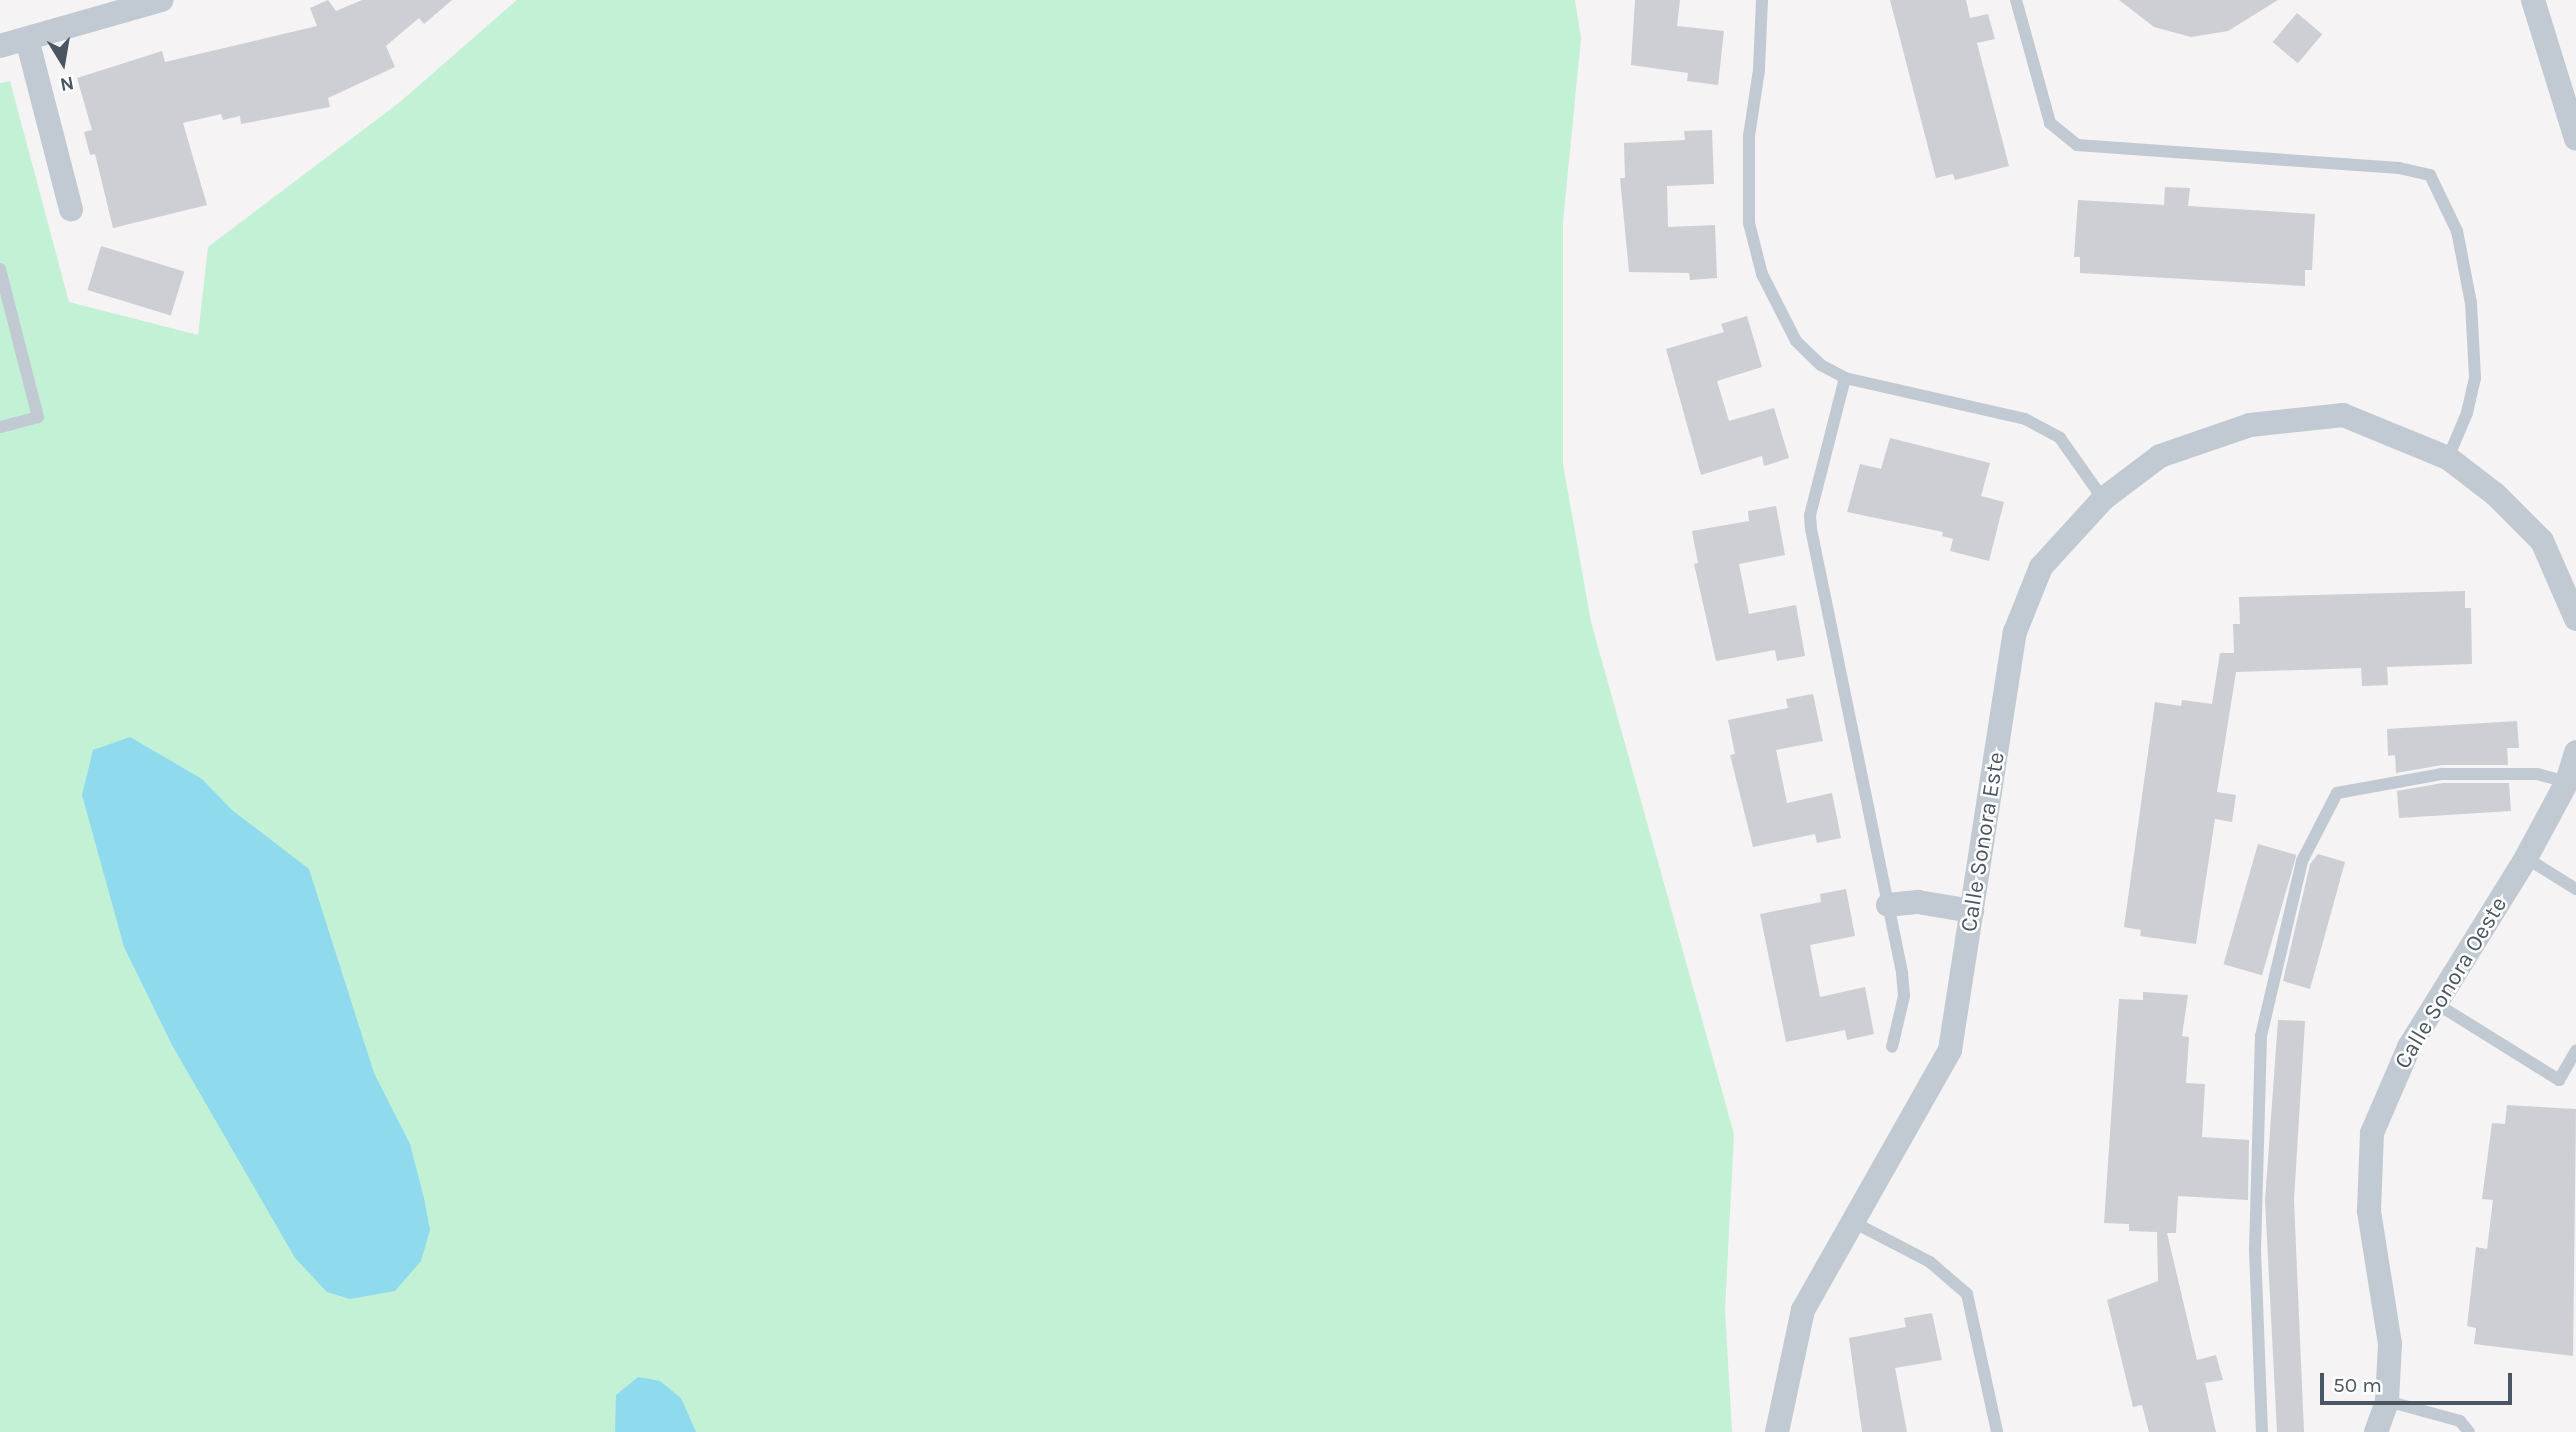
<!DOCTYPE html>
<style>
body{margin:0}
#map{position:relative;width:2576px;height:1432px;overflow:hidden;background:#f5f3f3;font-family:Karla,sans-serif}
div>[style]{position:absolute}
.green>*{inset:0;background:#c3f1d5}
.water>*{inset:0;background:#90daee}
.building>*{inset:0;background:#cdcfd5;transform-origin:0 0}
.lane>*{height:12px;margin:-6px;padding:0 6px;transform-origin:6px;border-radius:6px;background:#c1cad2}
.street>*{height:24px;margin:-12px;padding:0 12px;transform-origin:12px;border-radius:12px;background:#c1cad2}
span{translate:-50% -50%;white-space:nowrap;text-align:center;line-height:1.15;-webkit-text-stroke:5px #fff;paint-order:stroke}
.street-label{font-size:23px;color:#4a5661}
.north{position:absolute;left:28px;top:28px;width:70px;height:70px;-webkit-text-stroke:5px #fff;paint-order:stroke;rotate:169deg;font-size:19px;font-weight:700;line-height:28px;text-align:center;color:#4a5661}
.north::after{content:'';display:block;margin:auto;width:24px;height:32px;background:#4a5661;clip-path:polygon(50% 0,100% 100%,50% 72%,0 100%)}
.scale{position:absolute;left:2320px;top:1373px;width:192px;height:32px;box-sizing:border-box;border:4px solid #4a5661;border-top:0;padding-left:9px;font-size:21px;line-height:24px;white-space:nowrap;color:#4a5661;-webkit-text-stroke:5px #fff;paint-order:stroke}
</style>
<div id="map">
<div class="green">
<div style="clip-path:polygon(517px 0,1575px 0,1581px 38px,1563px 222px,1563px 464px,1591px 622px,1734px 1134px,1725px 1310px,1732px 1432px,0 1432px,0 83px,10px 81px,69px 302px,198px 335px,208px 247px,400px 102px)"></div>
</div>
<div class="water">
<div style="clip-path:polygon(130px 737px,202px 779px,232px 810px,309px 869px,374px 1073px,410px 1144px,424px 1198px,430px 1230px,421px 1261px,395px 1291px,350px 1299px,327px 1292px,295px 1258px,172px 1045px,124px 947px,82px 795px,93px 750px)"></div>
<div style="clip-path:polygon(638px 1377px,660px 1381px,681px 1398px,696px 1432px,615px 1432px,616px 1395px)"></div>
</div>
<div class="building">
<div style="clip-path:polygon(328px 0,336px 11px,362px 0,452px 0,424px 24px,419px 18px,386px 46px,395px 67px,328px 98px,330px 107px,241px 124px,240px 116px,223px 120px,221px 114px,183px 123px,207px 205px,113px 228px,95px 154px,90px 155px,84px 132px,92px 130px,77px 78px,162px 51px,165px 62px,317px 26px,310px 8px)"></div>
<div style="clip-path:polygon(1635px 0,1680px 0,1677px 26px,1724px 31px,1718px 85px,1687px 81px,1688px 73px,1631px 65px)"></div>
<div style="clip-path:polygon(1890px 0,1966px 0,1970px 18px,1988px 14px,1995px 39px,1977px 43px,2009px 166px,1955px 180px,1953px 174px,1936px 178px)"></div>
<div style="clip-path:polygon(2119px 0,2278px 0,2228px 31px,2191px 37px,2154px 27px)"></div>
<div style="left:2297px;top:13px;width:33px;height:38px;rotate:40deg"></div>
<div style="clip-path:polygon(1712px 130px,1714px 184px,1667px 186px,1668px 227px,1715px 225px,1717px 278px,1690px 280px,1689px 273px,1629px 272px,1620px 178px,1625px 178px,1624px 143px,1685px 140px,1684px 131px)"></div>
<div style="clip-path:polygon(2165px 187px,2190px 188px,2188px 206px,2315px 214px,2312px 270px,2305px 270px,2305px 286px,2080px 273px,2080px 257px,2074px 257px,2078px 200px,2164px 205px)"></div>
<div style="left:101px;top:246px;width:87px;height:46px;rotate:17deg"></div>
<div style="clip-path:polygon(1747px 316px,1762px 367px,1717px 381px,1729px 421px,1774px 408px,1789px 458px,1764px 466px,1762px 456px,1701px 475px,1666px 349px,1724px 332px,1721px 324px)"></div>
<div style="clip-path:polygon(1890px 438px,1990px 463px,1981px 496px,2004px 502px,1989px 561px,1950px 551px,1953px 539px,1942px 536px,1943px 532px,1847px 512px,1860px 464px,1881px 469px)"></div>
<div style="clip-path:polygon(1776px 506px,1785px 555px,1739px 564px,1749px 614px,1796px 605px,1805px 656px,1777px 661px,1775px 650px,1716px 661px,1694px 564px,1698px 563px,1692px 531px,1749px 521px,1748px 511px)"></div>
<div style="clip-path:polygon(2465px 591px,2465px 608px,2471px 608px,2472px 664px,2387px 667px,2388px 685px,2362px 686px,2361px 668px,2236px 672px,2217px 792px,2236px 795px,2232px 822px,2215px 819px,2196px 944px,2140px 936px,2141px 930px,2124px 927px,2155px 702px,2181px 706px,2182px 700px,2212px 704px,2220px 653px,2234px 653px,2233px 624px,2240px 624px,2239px 597px)"></div>
<div style="clip-path:polygon(1813px 694px,1823px 741px,1776px 750px,1787px 803px,1832px 793px,1841px 838px,1817px 843px,1815px 834px,1753px 847px,1730px 755px,1735px 754px,1728px 720px,1788px 708px,1786px 699px)"></div>
<div style="clip-path:polygon(2517px 721px,2519px 748px,2507px 748px,2508px 765px,2442px 765px,2396px 773px,2395px 755px,2388px 756px,2387px 729px)"></div>
<div style="clip-path:polygon(2443px 783px,2509px 783px,2511px 811px,2399px 818px,2397px 791px)"></div>
<div style="left:2258px;top:844px;width:40px;height:125px;rotate:16deg"></div>
<div style="clip-path:polygon(2318px 854px,2345px 862px,2310px 989px,2283px 981px,2310px 864px)"></div>
<div style="clip-path:polygon(1846px 889px,1855px 936px,1810px 945px,1820px 997px,1865px 987px,1874px 1034px,1847px 1040px,1845px 1030px,1786px 1042px,1760px 914px,1821px 902px,1820px 894px)"></div>
<div style="clip-path:polygon(2143px 992px,2188px 995px,2182px 1036px,2189px 1037px,2186px 1083px,2205px 1084px,2202px 1137px,2249px 1140px,2248px 1200px,2178px 1196px,2176px 1233px,2167px 1233px,2197px 1360px,2216px 1355px,2223px 1380px,2205px 1383px,2216px 1432px,2149px 1432px,2142px 1405px,2133px 1407px,2107px 1300px,2158px 1281px,2157px 1232px,2129px 1231px,2129px 1224px,2104px 1223px,2119px 999px,2143px 1000px)"></div>
<div style="clip-path:polygon(2278px 1020px,2305px 1021px,2294px 1200px,2304px 1432px,2277px 1432px,2265px 1201px)"></div>
<div style="clip-path:polygon(2507px 1105px,2576px 1109px,2573px 1356px,2474px 1344px,2476px 1328px,2467px 1326px,2476px 1247px,2487px 1249px,2493px 1200px,2482px 1199px,2492px 1123px,2505px 1124px)"></div>
<div style="clip-path:polygon(1932px 1313px,1942px 1360px,1895px 1368px,1907px 1432px,1862px 1432px,1849px 1338px,1906px 1327px,1904px 1318px)"></div>
</div>
<div class="lane">
<div style="left:1762px;top:0;width:70px;rotate:92.5deg"></div>
<div style="left:1759px;top:70px;width:67px;rotate:98.6deg"></div>
<div style="left:1749px;top:136px;width:87px;rotate:90deg"></div>
<div style="left:1749px;top:223px;width:53px;rotate:75.7deg"></div>
<div style="left:1762px;top:274px;width:75px;rotate:63.1deg"></div>
<div style="left:1796px;top:341px;width:35px;rotate:44deg"></div>
<div style="left:1821px;top:365px;width:27px;rotate:28deg"></div>
<div style="left:1845px;top:378px;width:185px;rotate:12.8deg"></div>
<div style="left:2025px;top:419px;width:40px;rotate:28deg"></div>
<div style="left:2060px;top:438px;width:75px;rotate:54.8deg"></div>
<div style="left:2016px;top:0;width:128px;rotate:74.5deg"></div>
<div style="left:2050px;top:123px;width:35px;rotate:39deg"></div>
<div style="left:2077px;top:145px;width:323px;rotate:4.1deg"></div>
<div style="left:2399px;top:168px;width:32px;rotate:13deg"></div>
<div style="left:2430px;top:175px;width:62px;rotate:64.3deg"></div>
<div style="left:2457px;top:231px;width:73px;rotate:79deg"></div>
<div style="left:2471px;top:303px;width:75px;rotate:86.9deg"></div>
<div style="left:2475px;top:378px;width:36px;rotate:103deg"></div>
<div style="left:2467px;top:413px;width:49px;rotate:112.9deg"></div>
<div style="left:0;top:269px;width:153px;rotate:75.6deg"></div>
<div style="left:38px;top:417px;width:39px;rotate:165deg"></div>
<div style="left:1845px;top:378px;width:141px;rotate:104.3deg"></div>
<div style="left:1810px;top:515px;width:14px;rotate:86deg"></div>
<div style="left:1811px;top:529px;width:453px;rotate:78.4deg"></div>
<div style="left:1902px;top:973px;width:23px;rotate:85deg"></div>
<div style="left:1904px;top:996px;width:52px;rotate:103.2deg"></div>
<div style="left:2526px;top:858px;width:59px;rotate:31.8deg"></div>
<div style="left:2437px;top:1004px;width:144px;rotate:31.9deg"></div>
<div style="left:2559px;top:1080px;width:34px;rotate:-60deg"></div>
<div style="left:1855px;top:1223px;width:85px;rotate:27.5deg"></div>
<div style="left:1930px;top:1262px;width:49px;rotate:40.9deg"></div>
<div style="left:1967px;top:1294px;width:141px;rotate:77.7deg"></div>
<div style="left:2387px;top:1401px;width:76px;rotate:15.3deg"></div>
<div style="left:2460px;top:1421px;width:14px;rotate:51deg"></div>
<div style="left:2262px;top:1432px;width:181px;rotate:-92.2deg"></div>
<div style="left:2255px;top:1251px;width:215px;rotate:-88.4deg"></div>
<div style="left:2261px;top:1036px;width:180px;rotate:-76.8deg"></div>
<div style="left:2302px;top:861px;width:76px;rotate:-62.8deg"></div>
<div style="left:2337px;top:793px;width:107px;rotate:-10.3deg"></div>
<div style="left:2442px;top:774px;width:95px"></div>
<div style="left:2537px;top:774px;width:31px;rotate:15deg"></div>
</div>
<div class="street">
<div style="left:2533px;top:0;width:145px;rotate:72.8deg"></div>
<div style="left:27px;top:39px;width:176px;rotate:75.5deg"></div>
<div style="left:0;top:46px;width:168px;rotate:-15.9deg"></div>
<div style="left:1888px;top:905px;width:30px;rotate:-6deg"></div>
<div style="left:1918px;top:902px;width:55px;rotate:9.5deg"></div>
<div style="left:1777px;top:1432px;width:125px;rotate:-78deg"></div>
<div style="left:1803px;top:1310px;width:299px;rotate:-60.5deg"></div>
<div style="left:1950px;top:1050px;width:423px;rotate:-81.2deg"></div>
<div style="left:2015px;top:632px;width:70px;rotate:-68.2deg"></div>
<div style="left:2041px;top:567px;width:92px;rotate:-47.6deg"></div>
<div style="left:2103px;top:499px;width:71px;rotate:-37deg"></div>
<div style="left:2160px;top:456px;width:95px;rotate:-19deg"></div>
<div style="left:2250px;top:425px;width:94px;rotate:-6.1deg"></div>
<div style="left:2343px;top:415px;width:113px;rotate:22.3deg"></div>
<div style="left:2448px;top:458px;width:59px;rotate:37.5deg"></div>
<div style="left:2495px;top:494px;width:66px;rotate:45deg"></div>
<div style="left:2542px;top:541px;width:85px;rotate:66.4deg"></div>
<div style="left:2376px;top:1432px;width:33px;rotate:-70deg"></div>
<div style="left:2387px;top:1401px;width:57px;rotate:-87deg"></div>
<div style="left:2390px;top:1344px;width:135px;rotate:-99deg"></div>
<div style="left:2369px;top:1211px;width:78px;rotate:-87.8deg"></div>
<div style="left:2372px;top:1133px;width:94px;rotate:-66.7deg"></div>
<div style="left:2409px;top:1047px;width:222px;rotate:-58.2deg"></div>
<div style="left:2526px;top:858px;width:86px;rotate:-61.7deg"></div>
<div style="left:2567px;top:782px;width:31px;rotate:-73deg"></div>
</div>
<div class="street-label">
<span style="left:1983px;top:842px;rotate:-81deg">Calle Sonora Este</span>
<span style="left:2451px;top:983px;rotate:-59deg">Calle Sonora Oeste</span>
</div>
<div class="north">N</div>
<div class="scale">50 m</div>
</div>
